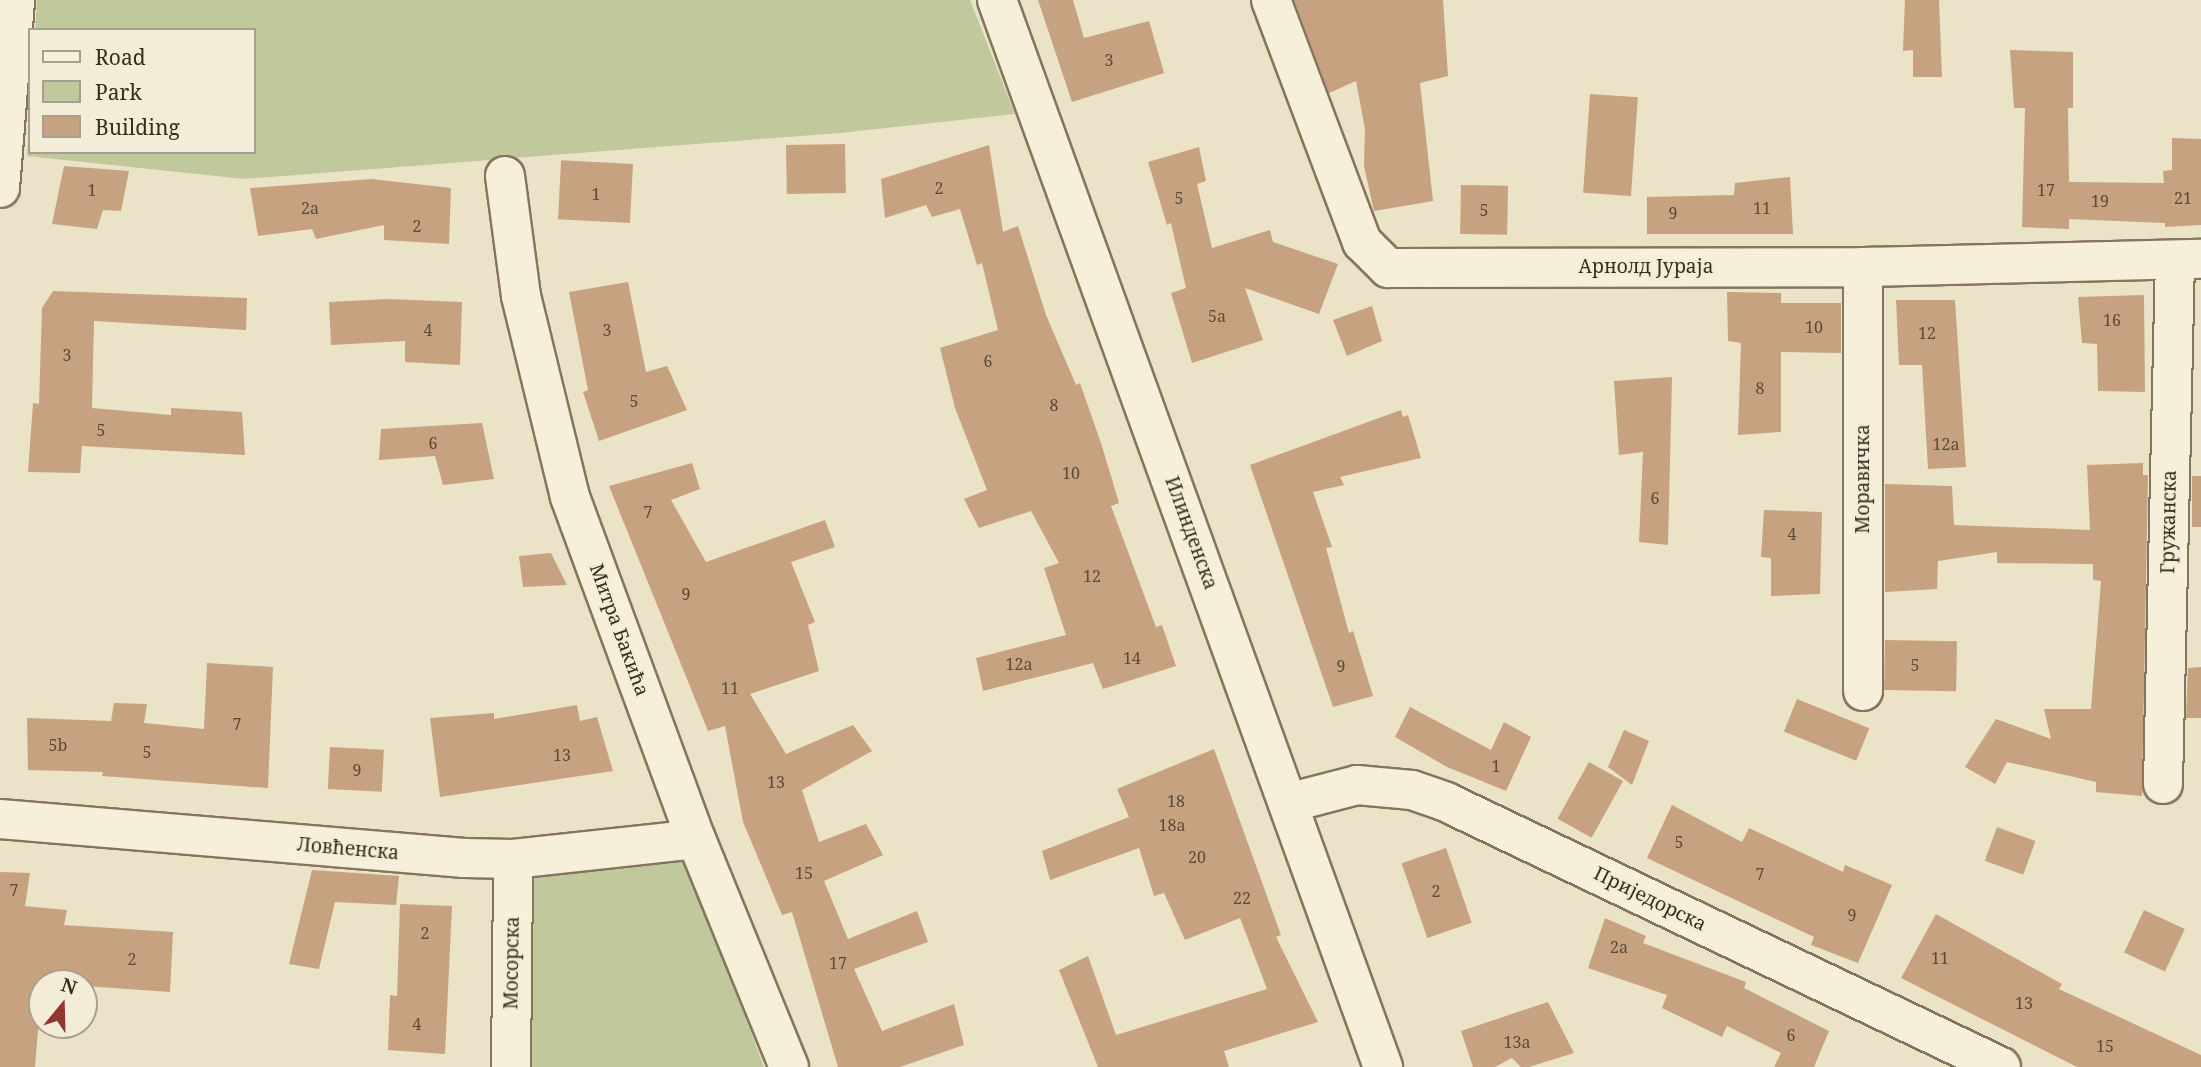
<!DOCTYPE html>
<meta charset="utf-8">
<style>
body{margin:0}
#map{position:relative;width:2201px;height:1067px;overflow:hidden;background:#ebe3c7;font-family:"Noto Serif",serif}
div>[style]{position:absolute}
.green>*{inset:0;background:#c1c99c}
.building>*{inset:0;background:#c6a280;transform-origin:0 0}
.roads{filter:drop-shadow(2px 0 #86755e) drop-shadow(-2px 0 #86755e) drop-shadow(0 2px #86755e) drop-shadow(0 -2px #86755e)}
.minor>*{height:38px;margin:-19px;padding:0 19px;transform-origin:19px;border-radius:19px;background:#f6f0da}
span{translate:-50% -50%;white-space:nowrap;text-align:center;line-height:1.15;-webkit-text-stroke:5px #f3edd7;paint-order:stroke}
.number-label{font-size:16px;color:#5b4a38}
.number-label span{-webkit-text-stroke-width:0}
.street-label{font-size:19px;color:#372d20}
.legend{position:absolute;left:28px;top:28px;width:228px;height:126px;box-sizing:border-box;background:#f3edd7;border:2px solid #a8a08e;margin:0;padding:9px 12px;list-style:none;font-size:21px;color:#372d20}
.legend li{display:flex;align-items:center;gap:14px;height:35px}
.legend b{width:35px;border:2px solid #a8a08e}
.north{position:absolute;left:28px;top:969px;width:70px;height:70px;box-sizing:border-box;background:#f3edd7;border:2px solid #a8a08e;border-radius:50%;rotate:19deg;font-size:19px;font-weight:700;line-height:28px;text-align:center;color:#372d20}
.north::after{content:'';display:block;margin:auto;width:24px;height:32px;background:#903732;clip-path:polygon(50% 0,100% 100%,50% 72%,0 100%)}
</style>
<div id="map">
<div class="green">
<div style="clip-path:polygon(37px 0,970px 0,1015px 114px,840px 133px,244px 179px,27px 156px,30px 116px,30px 152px,254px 152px,254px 30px,35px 30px)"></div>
<div style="clip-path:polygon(684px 852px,764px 1067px,526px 1067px,528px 876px)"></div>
</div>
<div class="building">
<div style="clip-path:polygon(1038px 0,1073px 0,1084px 38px,1149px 21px,1164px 73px,1072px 102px)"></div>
<div style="clip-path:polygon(1294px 0,1443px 0,1448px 76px,1420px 83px,1433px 201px,1374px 211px,1364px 166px,1365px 129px,1356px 81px,1329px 93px)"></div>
<div style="clip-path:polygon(1905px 0,1939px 0,1942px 77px,1913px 77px,1913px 50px,1903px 51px)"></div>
<div style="clip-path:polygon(2010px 50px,2073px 52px,2073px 108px,2068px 108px,2069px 182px,2164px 183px,2163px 171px,2172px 170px,2172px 138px,2201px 139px,2201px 225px,2165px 227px,2165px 223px,2069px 219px,2069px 229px,2022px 227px,2025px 108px,2014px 108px)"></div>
<div style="left:1590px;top:94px;width:48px;height:99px;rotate:4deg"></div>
<div style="left:845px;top:144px;width:49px;height:59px;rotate:89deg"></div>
<div style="clip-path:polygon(989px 145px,1003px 232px,1018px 226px,1046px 315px,1076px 385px,1080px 383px,1102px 446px,1119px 503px,1111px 506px,1156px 627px,1162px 625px,1176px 666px,1103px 689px,1093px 663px,983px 691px,976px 658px,1066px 635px,1044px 568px,1059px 563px,1031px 511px,979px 528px,964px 499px,987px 490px,955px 408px,940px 348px,998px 330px,982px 263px,977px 265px,960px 209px,932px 217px,926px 205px,885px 218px,881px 179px)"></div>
<div style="clip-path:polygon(1199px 147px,1206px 181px,1197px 184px,1212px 248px,1270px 230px,1273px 242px,1338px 264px,1319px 314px,1245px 288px,1263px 340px,1192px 363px,1171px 293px,1186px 288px,1171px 223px,1167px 225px,1148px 162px)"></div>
<div style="left:633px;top:164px;width:59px;height:72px;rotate:93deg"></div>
<div style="clip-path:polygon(64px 166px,129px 171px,121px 211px,103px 210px,97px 229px,52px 224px)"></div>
<div style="clip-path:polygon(1790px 177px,1793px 234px,1647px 234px,1647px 197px,1734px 195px,1735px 183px)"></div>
<div style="clip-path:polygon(372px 179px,451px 188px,449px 244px,384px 240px,384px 225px,316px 239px,312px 229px,258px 236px,250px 188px)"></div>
<div style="left:1461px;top:185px;width:47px;height:49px;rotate:1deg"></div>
<div style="clip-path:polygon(628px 282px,646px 372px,667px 366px,687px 410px,599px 441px,583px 392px,588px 390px,569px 292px)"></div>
<div style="clip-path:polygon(53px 291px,247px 298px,246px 330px,94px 321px,92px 408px,171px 415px,171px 408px,242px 412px,245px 455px,82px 446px,80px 473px,28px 472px,33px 403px,39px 404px,42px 308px)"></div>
<div style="clip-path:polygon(1727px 292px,1781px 293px,1781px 303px,1841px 303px,1841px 353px,1781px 352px,1781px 432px,1738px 435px,1741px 343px,1728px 341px)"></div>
<div style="clip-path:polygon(2144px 295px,2145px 392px,2098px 391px,2097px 344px,2082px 343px,2078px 297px)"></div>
<div style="clip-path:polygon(389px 299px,462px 302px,460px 365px,405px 362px,405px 341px,331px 345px,329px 302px)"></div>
<div style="clip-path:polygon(1896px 300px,1955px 300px,1966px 467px,1928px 469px,1922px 365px,1899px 365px)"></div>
<div style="clip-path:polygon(1372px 306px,1382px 341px,1347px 356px,1333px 320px)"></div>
<div style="clip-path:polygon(1672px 377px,1668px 545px,1639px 542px,1643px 452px,1619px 455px,1614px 381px)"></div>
<div style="clip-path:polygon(1401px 410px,1403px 417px,1408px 415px,1421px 458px,1340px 477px,1344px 485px,1313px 492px,1332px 547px,1326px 548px,1349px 633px,1353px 631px,1373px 696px,1333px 707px,1250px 465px)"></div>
<div style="clip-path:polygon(482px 423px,494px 479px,443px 485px,435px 456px,379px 460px,381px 429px)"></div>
<div style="clip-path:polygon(692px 463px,700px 489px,671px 500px,706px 562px,825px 520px,835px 547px,791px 562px,815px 622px,808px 625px,819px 671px,750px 694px,786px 754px,853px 725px,872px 751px,802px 790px,819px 842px,866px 824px,883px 855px,824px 881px,848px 939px,917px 911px,928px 942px,854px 969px,882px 1031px,954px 1004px,964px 1045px,900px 1067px,838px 1067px,792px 912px,782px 915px,743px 822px,725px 726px,708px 731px,609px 486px)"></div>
<div style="clip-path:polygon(2143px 463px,2143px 475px,2148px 475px,2142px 796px,2096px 792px,2096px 782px,2007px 762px,1995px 784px,1965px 767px,1996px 719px,2051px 739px,2044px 709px,2091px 709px,2101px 581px,2093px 580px,2093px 564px,1997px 563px,1997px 552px,1938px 561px,1937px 589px,1885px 592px,1885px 484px,1952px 486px,1954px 525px,2090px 530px,2087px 465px)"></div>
<div style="left:2192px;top:476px;width:9px;height:51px"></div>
<div style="clip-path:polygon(1764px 510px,1822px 512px,1820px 594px,1771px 596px,1771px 558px,1761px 557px)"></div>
<div style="clip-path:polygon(551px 553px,567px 585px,523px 587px,519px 556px)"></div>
<div style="left:1885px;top:640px;width:72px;height:50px;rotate:1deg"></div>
<div style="clip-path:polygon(207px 663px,273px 667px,268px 788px,102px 776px,103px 772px,28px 770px,27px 718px,111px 721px,114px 703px,147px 704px,144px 723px,204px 729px)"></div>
<div style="clip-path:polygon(2201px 667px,2201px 718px,2186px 718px,2188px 668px)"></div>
<div style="left:1797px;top:699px;width:78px;height:35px;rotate:22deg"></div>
<div style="clip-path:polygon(577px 705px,580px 721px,597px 717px,613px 771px,440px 797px,430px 718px,494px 713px,494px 719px)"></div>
<div style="clip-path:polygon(1410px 707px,1491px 750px,1504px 722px,1531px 737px,1506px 791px,1447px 767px,1395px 737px)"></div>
<div style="clip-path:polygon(1624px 730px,1649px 741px,1632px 785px,1608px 767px)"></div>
<div style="left:330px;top:747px;width:54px;height:42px;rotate:3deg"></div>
<div style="clip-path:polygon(1214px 749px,1281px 935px,1276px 937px,1318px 1022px,1224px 1051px,1229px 1067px,1098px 1067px,1059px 970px,1088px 956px,1116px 1035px,1267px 989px,1240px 918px,1185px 940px,1164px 893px,1154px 896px,1139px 848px,1050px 880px,1042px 851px,1129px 817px,1117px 789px)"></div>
<div style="left:1589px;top:762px;width:39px;height:65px;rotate:29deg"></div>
<div style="clip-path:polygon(1672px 805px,1742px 842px,1749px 828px,1843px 872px,1845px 865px,1892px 885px,1858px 963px,1811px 945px,1814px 937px,1647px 858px)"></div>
<div style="left:1997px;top:827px;width:41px;height:36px;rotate:20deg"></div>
<div style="left:1446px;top:848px;width:79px;height:47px;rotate:71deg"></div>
<div style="clip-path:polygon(312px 870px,399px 876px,396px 905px,335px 902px,319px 969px,289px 964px)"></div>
<div style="clip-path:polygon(0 872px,30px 873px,25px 906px,67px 910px,64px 925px,173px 932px,170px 992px,42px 983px,35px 1067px,0 1067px)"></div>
<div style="clip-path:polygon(400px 904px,452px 906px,445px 1054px,388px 1050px,390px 995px,397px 996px)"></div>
<div style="left:2144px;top:910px;width:45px;height:47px;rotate:25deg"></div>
<div style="clip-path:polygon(1936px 914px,2062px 984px,2059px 989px,2201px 1055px,2201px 1067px,2077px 1067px,1901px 978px)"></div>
<div style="clip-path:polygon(1605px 918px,1646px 936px,1643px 943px,1746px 982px,1744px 988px,1829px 1031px,1814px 1067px,1774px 1067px,1781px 1053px,1727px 1026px,1722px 1037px,1662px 1008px,1667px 995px,1588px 968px)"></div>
<div style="clip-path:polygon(1548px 1002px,1574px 1053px,1529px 1067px,1521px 1067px,1512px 1058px,1495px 1067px,1473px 1067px,1461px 1031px)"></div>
</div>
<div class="roads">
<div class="minor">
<div style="left:997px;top:0;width:1135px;rotate:70.11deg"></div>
<div style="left:1271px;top:0;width:259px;rotate:69.4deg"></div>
<div style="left:1362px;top:242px;width:37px;rotate:45deg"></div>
<div style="left:1388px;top:268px;width:475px;rotate:-0.1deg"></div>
<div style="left:1863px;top:267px;width:338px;rotate:-1.4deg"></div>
<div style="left:505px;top:176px;width:121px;rotate:82.4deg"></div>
<div style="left:521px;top:296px;width:207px;rotate:76.3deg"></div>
<div style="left:570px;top:497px;width:364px;rotate:69.8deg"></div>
<div style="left:696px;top:839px;width:246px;rotate:67.8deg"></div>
<div style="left:0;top:188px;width:189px;rotate:-85.4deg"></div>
<div style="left:1863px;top:267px;width:424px;rotate:90deg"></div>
<div style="left:2163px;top:784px;width:524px;rotate:-88.69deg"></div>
<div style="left:1288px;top:803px;width:71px;rotate:-14.6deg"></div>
<div style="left:1357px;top:785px;width:55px;rotate:5.2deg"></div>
<div style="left:1412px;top:790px;width:36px;rotate:19deg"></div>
<div style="left:1446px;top:802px;width:615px;rotate:25.52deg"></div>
<div style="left:0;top:819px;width:466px;rotate:4.8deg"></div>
<div style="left:464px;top:858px;width:49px;rotate:1.2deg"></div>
<div style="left:513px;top:859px;width:184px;rotate:-6.2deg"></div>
<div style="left:511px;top:1067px;width:208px;rotate:-89.4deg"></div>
</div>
</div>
<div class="number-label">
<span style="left:1109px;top:60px">3</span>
<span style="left:939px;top:188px">2</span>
<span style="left:92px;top:190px">1</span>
<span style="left:2046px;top:190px">17</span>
<span style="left:596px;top:194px">1</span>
<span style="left:1179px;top:198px">5</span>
<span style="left:2183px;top:198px">21</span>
<span style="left:2100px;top:201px">19</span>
<span style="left:310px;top:208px">2a</span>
<span style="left:1762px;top:208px">11</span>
<span style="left:1484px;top:210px">5</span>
<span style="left:1673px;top:213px">9</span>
<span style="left:417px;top:226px">2</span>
<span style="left:1217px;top:316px">5a</span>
<span style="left:2112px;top:320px">16</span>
<span style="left:1814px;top:327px">10</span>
<span style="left:428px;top:330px">4</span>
<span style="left:607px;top:330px">3</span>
<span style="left:1927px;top:333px">12</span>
<span style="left:67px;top:355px">3</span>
<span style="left:988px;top:361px">6</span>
<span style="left:1760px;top:388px">8</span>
<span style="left:634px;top:401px">5</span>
<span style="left:1054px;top:405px">8</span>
<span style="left:101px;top:430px">5</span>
<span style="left:433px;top:443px">6</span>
<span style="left:1946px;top:444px">12a</span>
<span style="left:1071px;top:473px">10</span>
<span style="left:1655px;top:498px">6</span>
<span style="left:648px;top:512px">7</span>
<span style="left:1792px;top:534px">4</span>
<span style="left:1092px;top:576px">12</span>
<span style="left:686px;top:594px">9</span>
<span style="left:1132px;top:658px">14</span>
<span style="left:1019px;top:664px">12a</span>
<span style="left:1915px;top:665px">5</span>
<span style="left:1341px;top:666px">9</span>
<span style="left:730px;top:688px">11</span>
<span style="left:237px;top:724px">7</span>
<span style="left:58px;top:745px">5b</span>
<span style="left:147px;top:752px">5</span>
<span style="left:562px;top:755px">13</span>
<span style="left:1496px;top:766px">1</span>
<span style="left:357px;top:770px">9</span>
<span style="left:776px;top:782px">13</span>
<span style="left:1176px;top:801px">18</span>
<span style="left:1172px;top:825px">18a</span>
<span style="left:1679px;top:842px">5</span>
<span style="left:1197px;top:857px">20</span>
<span style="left:804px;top:873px">15</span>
<span style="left:1760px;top:874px">7</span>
<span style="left:14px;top:890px">7</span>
<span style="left:1436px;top:891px">2</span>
<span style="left:1242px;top:898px">22</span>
<span style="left:1852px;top:915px">9</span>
<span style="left:425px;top:933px">2</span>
<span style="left:1619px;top:947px">2a</span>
<span style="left:1940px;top:958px">11</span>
<span style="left:132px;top:959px">2</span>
<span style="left:838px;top:963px">17</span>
<span style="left:2024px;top:1003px">13</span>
<span style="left:417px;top:1024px">4</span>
<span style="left:1791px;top:1035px">6</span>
<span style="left:1517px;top:1042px">13a</span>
<span style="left:2105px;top:1046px">15</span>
</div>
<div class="street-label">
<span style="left:1646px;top:267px">Арнолд Јураја</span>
<span style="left:1863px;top:479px;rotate:-90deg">Моравичка</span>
<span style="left:2169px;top:522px;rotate:-89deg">Гружанска</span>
<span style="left:1191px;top:533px;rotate:70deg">Илинденска</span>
<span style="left:619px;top:630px;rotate:70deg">Митра Бакића</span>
<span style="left:348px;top:849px;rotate:5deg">Ловћенска</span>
<span style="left:1650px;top:899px;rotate:26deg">Приједорска</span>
<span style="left:512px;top:963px;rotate:-89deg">Мосорска</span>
</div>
<ul class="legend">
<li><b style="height:9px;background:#f6f0da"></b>Road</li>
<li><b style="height:19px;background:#c1c99c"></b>Park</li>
<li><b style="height:19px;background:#c6a280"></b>Building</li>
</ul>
<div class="north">N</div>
</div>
